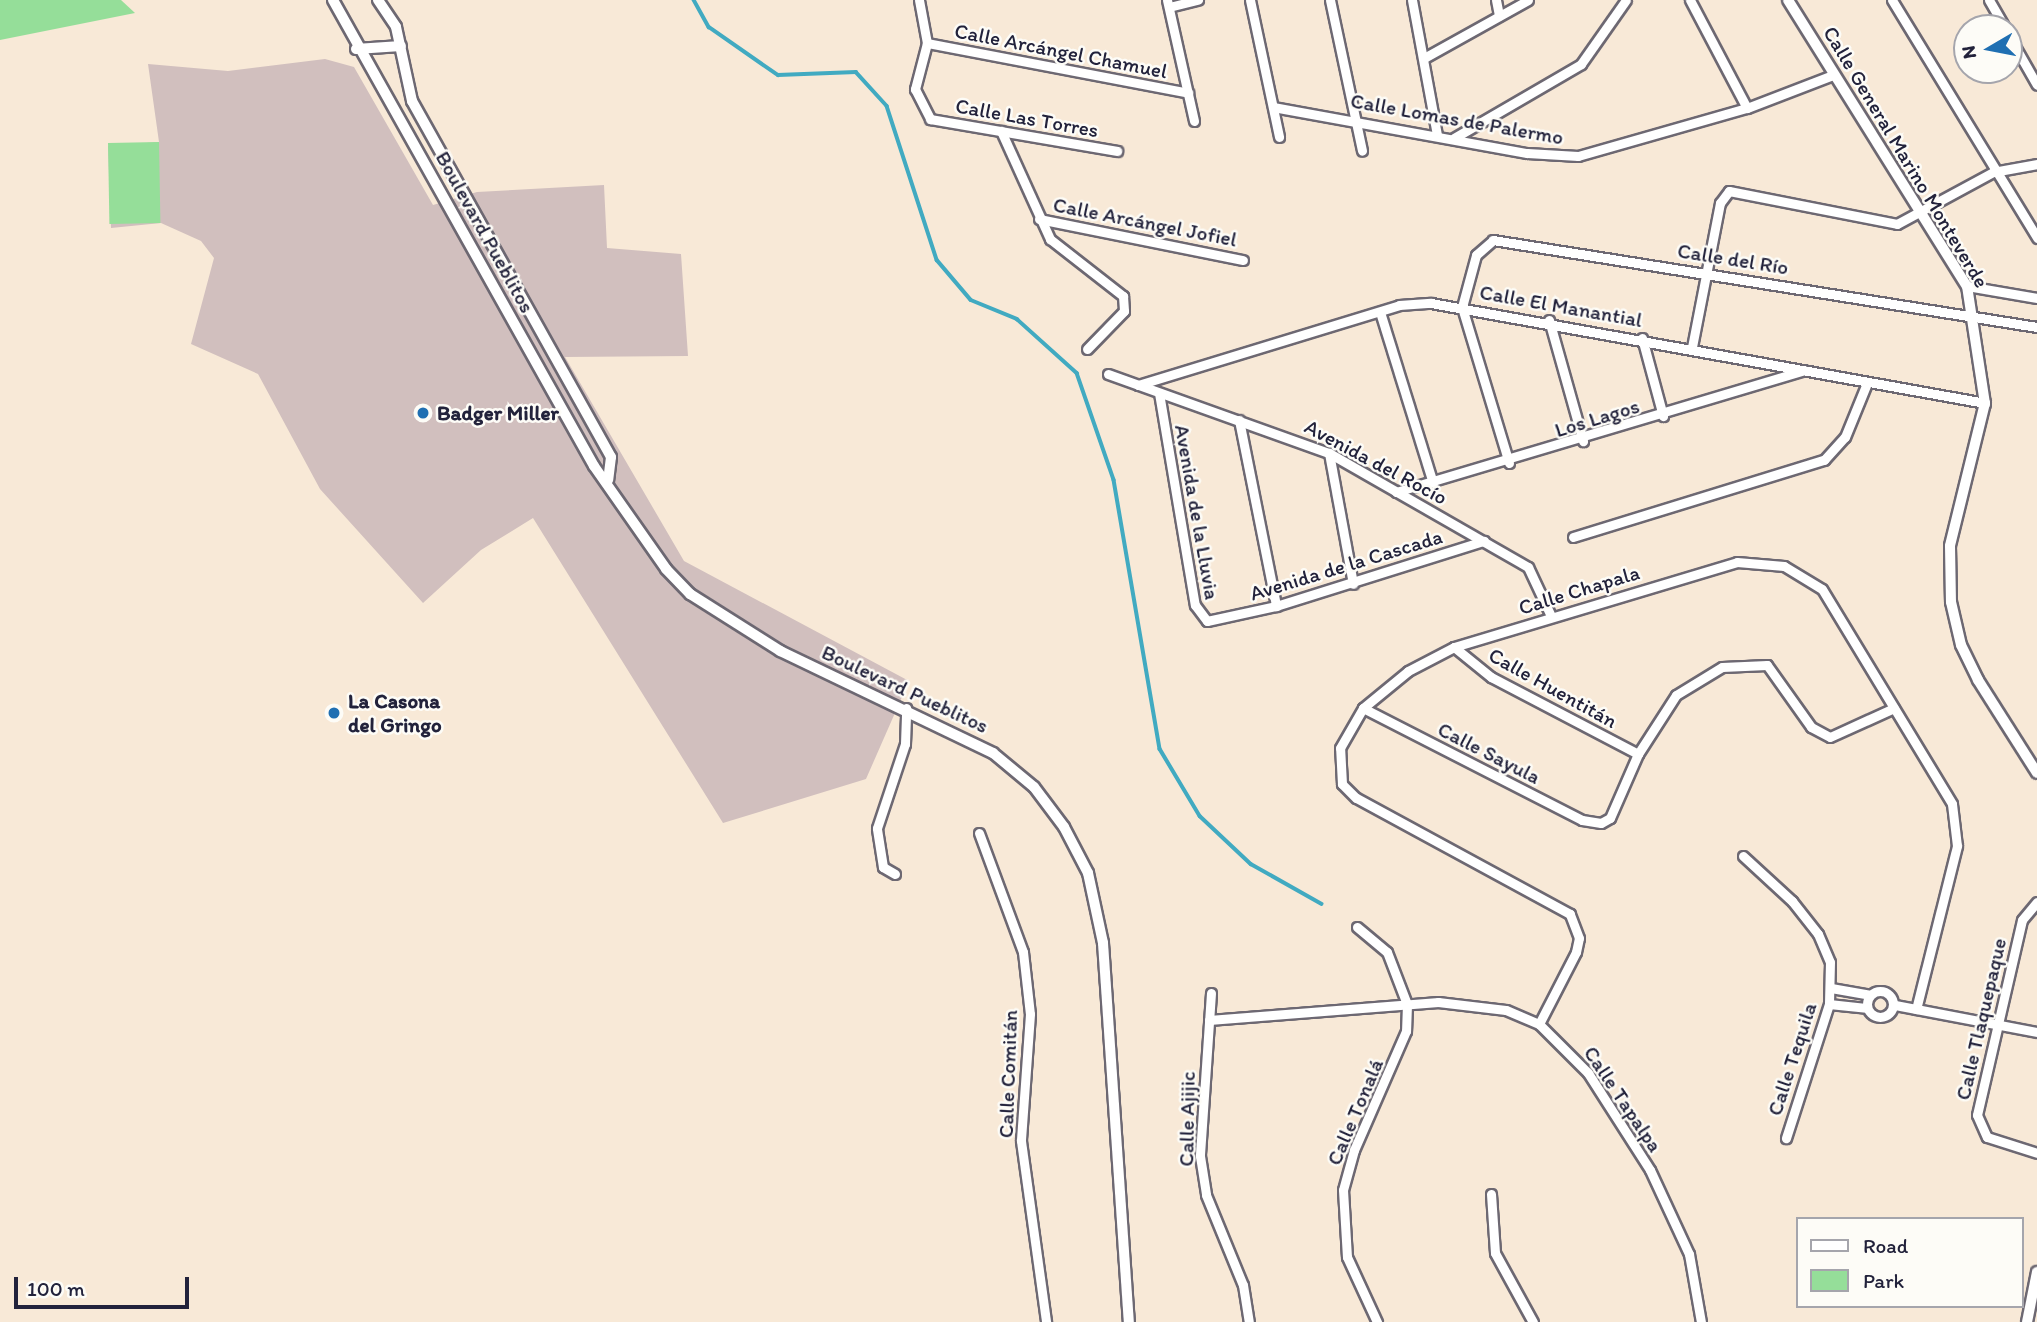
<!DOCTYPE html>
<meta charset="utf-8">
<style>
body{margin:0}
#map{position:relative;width:2037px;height:1322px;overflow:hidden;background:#f8e9d7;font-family:Itim,sans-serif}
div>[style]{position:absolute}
.industrial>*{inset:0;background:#d1bfbe}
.green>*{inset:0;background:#95de99;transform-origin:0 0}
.stream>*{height:3.5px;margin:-1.75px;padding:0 1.75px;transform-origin:1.75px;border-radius:1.75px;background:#41aac1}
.roads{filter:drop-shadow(2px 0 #6d6872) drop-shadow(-2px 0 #6d6872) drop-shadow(0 2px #6d6872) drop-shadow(0 -2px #6d6872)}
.minor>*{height:9px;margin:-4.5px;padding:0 4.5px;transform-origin:4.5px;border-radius:4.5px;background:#fff}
.minor>.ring{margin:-4.5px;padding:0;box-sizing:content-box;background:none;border:9px solid #fff;border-radius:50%}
.tertiary>*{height:10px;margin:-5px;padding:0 5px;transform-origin:5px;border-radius:5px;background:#fff}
.dots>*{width:19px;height:19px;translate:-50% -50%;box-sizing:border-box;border:4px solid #fdfcf7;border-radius:50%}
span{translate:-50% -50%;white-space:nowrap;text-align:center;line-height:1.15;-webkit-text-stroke:5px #fdfcf7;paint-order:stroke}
.street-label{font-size:21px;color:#22223b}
.poi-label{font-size:21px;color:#22223b;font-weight:700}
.left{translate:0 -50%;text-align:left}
.legend{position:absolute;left:1796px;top:1217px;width:228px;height:91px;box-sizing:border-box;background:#fdfcf7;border:2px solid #a5a5ac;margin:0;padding:9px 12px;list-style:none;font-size:21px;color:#22223b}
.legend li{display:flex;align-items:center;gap:14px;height:35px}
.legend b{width:35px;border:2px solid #a5a5ac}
.north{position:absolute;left:1953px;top:14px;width:70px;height:70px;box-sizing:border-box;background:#fdfcf7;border:2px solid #a5a5ac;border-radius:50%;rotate:260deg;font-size:19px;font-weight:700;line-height:28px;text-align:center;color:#22223b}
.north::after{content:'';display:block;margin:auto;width:24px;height:32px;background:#1f6fb2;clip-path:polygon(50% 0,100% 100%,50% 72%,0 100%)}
.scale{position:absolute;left:14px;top:1277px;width:175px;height:32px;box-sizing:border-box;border:4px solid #22223b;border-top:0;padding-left:9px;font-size:21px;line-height:24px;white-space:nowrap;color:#22223b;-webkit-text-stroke:5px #fdfcf7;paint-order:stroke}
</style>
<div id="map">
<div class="industrial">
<div style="clip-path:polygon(325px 59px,354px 67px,433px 205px,477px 192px,604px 185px,607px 248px,681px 254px,688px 356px,565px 357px,684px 561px,909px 681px,866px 779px,723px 823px,533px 518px,481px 550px,423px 603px,320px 489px,258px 374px,191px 344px,214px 258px,201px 241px,161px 223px,111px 228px,108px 146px,159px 142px,148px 64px,228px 71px)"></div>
</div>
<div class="green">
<div style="clip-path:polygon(0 0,121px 0,135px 13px,0 40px)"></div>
<div style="left:159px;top:142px;width:81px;height:51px;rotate:89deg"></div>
</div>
<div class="stream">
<div style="left:694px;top:0;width:31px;rotate:61deg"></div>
<div style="left:709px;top:27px;width:84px;rotate:34.8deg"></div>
<div style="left:778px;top:75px;width:78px;rotate:-2.2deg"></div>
<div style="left:856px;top:72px;width:46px;rotate:47.6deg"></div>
<div style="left:887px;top:106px;width:162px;rotate:72deg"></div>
<div style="left:937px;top:260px;width:52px;rotate:49.6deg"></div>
<div style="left:971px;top:300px;width:50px;rotate:22.4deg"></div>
<div style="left:1017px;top:319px;width:81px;rotate:42deg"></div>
<div style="left:1077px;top:373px;width:113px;rotate:70.9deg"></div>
<div style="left:1114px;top:480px;width:273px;rotate:80.3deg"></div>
<div style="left:1160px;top:749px;width:78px;rotate:59.2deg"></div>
<div style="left:1200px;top:816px;width:70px;rotate:43.3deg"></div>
<div style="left:1251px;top:864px;width:81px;rotate:29.4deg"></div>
</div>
<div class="roads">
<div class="minor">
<div style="left:919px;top:0;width:44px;rotate:79.5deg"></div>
<div style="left:927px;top:43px;width:48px;rotate:104.6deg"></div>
<div style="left:915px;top:89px;width:34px;rotate:63deg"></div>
<div style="left:930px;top:119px;width:190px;rotate:9.7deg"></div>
<div style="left:1167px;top:0;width:124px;rotate:77.4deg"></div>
<div style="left:1250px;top:0;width:140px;rotate:78deg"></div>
<div style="left:1330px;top:0;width:154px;rotate:78deg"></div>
<div style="left:1412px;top:0;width:137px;rotate:79.5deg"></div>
<div style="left:1496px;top:0;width:16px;rotate:79deg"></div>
<div style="left:1690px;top:0;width:122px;rotate:62.2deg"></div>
<div style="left:1892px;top:0;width:279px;rotate:58.6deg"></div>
<div style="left:1989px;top:0;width:32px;rotate:60deg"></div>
<div style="left:1169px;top:7px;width:30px;rotate:-14deg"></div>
<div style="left:2009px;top:36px;width:56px;rotate:60.3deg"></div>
<div style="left:927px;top:43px;width:266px;rotate:10.8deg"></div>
<div style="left:1424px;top:58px;width:119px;rotate:-29.1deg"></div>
<div style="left:1273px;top:107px;width:258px;rotate:10.3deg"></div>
<div style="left:1527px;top:153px;width:51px;rotate:3.4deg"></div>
<div style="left:1578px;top:156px;width:176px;rotate:-15.9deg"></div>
<div style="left:1747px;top:108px;width:92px;rotate:-21deg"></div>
<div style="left:1001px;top:131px;width:119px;rotate:65.6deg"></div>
<div style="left:1050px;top:239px;width:93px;rotate:38deg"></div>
<div style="left:1123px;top:296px;width:15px;rotate:86deg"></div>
<div style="left:1124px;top:311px;width:53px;rotate:134.2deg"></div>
<div style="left:1454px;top:138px;width:147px;rotate:-30.2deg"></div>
<div style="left:1581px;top:64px;width:78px;rotate:-54.9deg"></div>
<div style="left:1039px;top:219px;width:208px;rotate:11.4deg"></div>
<div style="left:1967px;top:286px;width:71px;rotate:9.7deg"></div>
<div style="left:1380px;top:312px;width:179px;rotate:72.8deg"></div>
<div style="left:1549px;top:320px;width:126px;rotate:74.3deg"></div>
<div style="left:1642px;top:338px;width:81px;rotate:74.9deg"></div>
<div style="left:1692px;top:347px;width:147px;rotate:-79deg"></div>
<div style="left:1720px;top:203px;width:15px;rotate:-53deg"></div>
<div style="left:1729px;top:191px;width:171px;rotate:11.1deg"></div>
<div style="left:1897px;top:224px;width:109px;rotate:-28.4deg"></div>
<div style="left:1993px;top:172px;width:45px;rotate:-10.3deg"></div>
<div style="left:1108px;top:374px;width:235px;rotate:19.7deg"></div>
<div style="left:1329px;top:453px;width:229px;rotate:29.8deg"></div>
<div style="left:1528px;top:567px;width:54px;rotate:64.9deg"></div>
<div style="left:1138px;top:385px;width:273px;rotate:-17deg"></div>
<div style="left:1399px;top:305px;width:32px;rotate:-4deg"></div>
<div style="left:1431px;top:303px;width:563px;rotate:10.23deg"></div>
<div style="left:1159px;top:393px;width:215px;rotate:80.4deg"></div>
<div style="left:1195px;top:605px;width:20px;rotate:53deg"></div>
<div style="left:1207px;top:621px;width:71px;rotate:-12.3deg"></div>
<div style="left:1276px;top:606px;width:218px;rotate:-17.4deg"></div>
<div style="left:1239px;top:420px;width:190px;rotate:78.7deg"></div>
<div style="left:1329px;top:453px;width:133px;rotate:79.6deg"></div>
<div style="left:1509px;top:463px;width:163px;rotate:-106.8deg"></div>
<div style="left:1462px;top:307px;width:54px;rotate:-74.9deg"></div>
<div style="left:1476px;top:255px;width:23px;rotate:-41deg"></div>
<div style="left:1493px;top:240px;width:551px;rotate:9.09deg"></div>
<div style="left:1396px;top:492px;width:426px;rotate:-16.6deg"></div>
<div style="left:1573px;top:537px;width:263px;rotate:-17.1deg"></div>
<div style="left:1824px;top:460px;width:31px;rotate:-48deg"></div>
<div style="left:1845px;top:437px;width:58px;rotate:-67.8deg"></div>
<div style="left:1454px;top:647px;width:48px;rotate:39deg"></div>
<div style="left:1491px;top:677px;width:166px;rotate:27.6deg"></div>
<div style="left:1363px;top:708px;width:246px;rotate:27.1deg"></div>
<div style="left:1582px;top:820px;width:19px;rotate:9deg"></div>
<div style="left:1601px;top:823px;width:10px;rotate:-29deg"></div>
<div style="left:1610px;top:818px;width:70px;rotate:-66.4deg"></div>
<div style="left:1638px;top:754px;width:70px;rotate:-57.2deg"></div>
<div style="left:1676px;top:695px;width:54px;rotate:-31.3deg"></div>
<div style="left:1722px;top:667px;width:45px;rotate:-2.5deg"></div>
<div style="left:1767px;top:665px;width:76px;rotate:54.6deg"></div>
<div style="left:1811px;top:727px;width:21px;rotate:28deg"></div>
<div style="left:1830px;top:737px;width:70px;rotate:-24.4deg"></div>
<div style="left:979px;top:833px;width:127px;rotate:69.7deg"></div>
<div style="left:1023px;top:952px;width:62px;rotate:83.6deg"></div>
<div style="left:1030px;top:1014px;width:127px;rotate:94.1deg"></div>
<div style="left:1021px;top:1141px;width:183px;rotate:82.1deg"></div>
<div style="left:1743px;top:856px;width:67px;rotate:42.6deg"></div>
<div style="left:1792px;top:901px;width:42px;rotate:51.8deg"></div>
<div style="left:1818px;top:934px;width:30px;rotate:67deg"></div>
<div style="left:1830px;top:962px;width:42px;rotate:91.4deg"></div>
<div style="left:1829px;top:1004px;width:141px;rotate:107.8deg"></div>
<div style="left:895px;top:874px;width:14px;rotate:-150deg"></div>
<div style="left:883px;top:867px;width:39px;rotate:-99deg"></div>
<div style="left:877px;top:828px;width:89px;rotate:-71.6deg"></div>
<div style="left:905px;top:744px;width:36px;rotate:-88deg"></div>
<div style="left:2037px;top:902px;width:23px;rotate:130deg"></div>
<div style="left:2022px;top:920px;width:200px;rotate:103deg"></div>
<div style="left:1977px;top:1115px;width:24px;rotate:66deg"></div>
<div style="left:1987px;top:1137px;width:52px;rotate:17.7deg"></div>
<div style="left:1357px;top:927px;width:39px;rotate:40deg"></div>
<div style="left:1387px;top:952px;width:56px;rotate:69deg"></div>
<div style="left:1407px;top:1004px;width:27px;rotate:92deg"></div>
<div style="left:1406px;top:1031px;width:130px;rotate:113.6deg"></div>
<div style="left:1354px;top:1150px;width:41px;rotate:105.4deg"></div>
<div style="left:1343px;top:1190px;width:67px;rotate:86.6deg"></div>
<div style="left:1347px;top:1257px;width:72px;rotate:65.2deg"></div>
<div style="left:1831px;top:988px;width:39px;rotate:10deg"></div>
<div class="ring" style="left:1867px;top:991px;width:17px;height:17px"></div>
<div style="left:1211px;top:993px;width:163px;rotate:93.9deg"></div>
<div style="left:1200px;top:1156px;width:39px;rotate:81deg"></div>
<div style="left:1206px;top:1195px;width:97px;rotate:67.7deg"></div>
<div style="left:1243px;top:1285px;width:37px;rotate:81deg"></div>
<div style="left:1829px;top:1004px;width:37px;rotate:6deg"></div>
<div style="left:1895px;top:1005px;width:145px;rotate:10.8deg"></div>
<div style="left:1209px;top:1020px;width:230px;rotate:-4.5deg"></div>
<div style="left:1438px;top:1002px;width:68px;rotate:6.7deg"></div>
<div style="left:1506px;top:1010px;width:36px;rotate:23deg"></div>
<div style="left:1539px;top:1024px;width:69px;rotate:45deg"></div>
<div style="left:1588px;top:1073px;width:115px;rotate:57.4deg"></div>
<div style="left:1650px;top:1170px;width:93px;rotate:65.1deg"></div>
<div style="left:1689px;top:1254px;width:69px;rotate:80deg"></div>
<div style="left:1539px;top:1024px;width:81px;rotate:-62.8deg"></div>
<div style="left:1576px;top:952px;width:14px;rotate:-78deg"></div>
<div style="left:1579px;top:938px;width:26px;rotate:-111deg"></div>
<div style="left:1570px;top:914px;width:243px;rotate:-151.5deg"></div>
<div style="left:1356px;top:798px;width:20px;rotate:-135deg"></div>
<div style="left:1342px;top:784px;width:36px;rotate:-93deg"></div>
<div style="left:1340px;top:748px;width:46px;rotate:-60.1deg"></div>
<div style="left:1363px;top:708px;width:58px;rotate:-39.4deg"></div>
<div style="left:1408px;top:671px;width:52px;rotate:-27.6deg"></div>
<div style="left:1454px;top:647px;width:295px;rotate:-16.7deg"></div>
<div style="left:1737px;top:562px;width:47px;rotate:4.9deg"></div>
<div style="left:1784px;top:566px;width:44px;rotate:31.2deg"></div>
<div style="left:1822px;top:589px;width:251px;rotate:58.8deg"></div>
<div style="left:1952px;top:804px;width:42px;rotate:83.2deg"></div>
<div style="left:1957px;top:846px;width:168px;rotate:104.1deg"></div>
<div style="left:1491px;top:1194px;width:59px;rotate:86.1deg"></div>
<div style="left:1495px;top:1253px;width:79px;rotate:61.2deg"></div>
</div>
<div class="tertiary">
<div style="left:333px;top:0;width:534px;rotate:60.75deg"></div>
<div style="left:594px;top:466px;width:126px;rotate:55deg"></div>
<div style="left:666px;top:569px;width:35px;rotate:46deg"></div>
<div style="left:690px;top:594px;width:107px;rotate:32.3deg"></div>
<div style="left:780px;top:651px;width:236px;rotate:25.6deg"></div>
<div style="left:993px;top:753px;width:53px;rotate:39.7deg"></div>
<div style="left:1034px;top:787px;width:50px;rotate:53.1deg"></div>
<div style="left:1064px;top:827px;width:52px;rotate:62.4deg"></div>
<div style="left:1088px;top:873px;width:72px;rotate:77.9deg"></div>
<div style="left:1103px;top:943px;width:380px;rotate:86.1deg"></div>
<div style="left:378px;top:0;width:32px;rotate:56deg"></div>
<div style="left:396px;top:27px;width:76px;rotate:77.8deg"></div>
<div style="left:412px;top:101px;width:408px;rotate:60.8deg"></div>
<div style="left:611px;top:457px;width:23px;rotate:97deg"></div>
<div style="left:1788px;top:0;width:337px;rotate:58deg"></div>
<div style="left:1967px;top:286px;width:118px;rotate:81.3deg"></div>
<div style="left:1985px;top:403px;width:147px;rotate:103.8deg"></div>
<div style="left:1950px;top:546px;width:56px;rotate:89deg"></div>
<div style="left:1951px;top:602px;width:44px;rotate:76.9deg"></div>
<div style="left:1961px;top:645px;width:39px;rotate:64deg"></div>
<div style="left:1978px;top:680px;width:110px;rotate:57.6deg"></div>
<div style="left:356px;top:49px;width:45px;rotate:-3.8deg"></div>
<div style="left:2027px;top:1322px;width:51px;rotate:-78.7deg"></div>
</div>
</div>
<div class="dots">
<div style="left:423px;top:413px;background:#1f6fb2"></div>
<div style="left:334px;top:713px;background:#1f6fb2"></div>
</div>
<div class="street-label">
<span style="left:1061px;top:51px;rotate:11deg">Calle Arcángel Chamuel</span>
<span style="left:1027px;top:118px;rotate:10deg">Calle Las Torres</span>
<span style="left:1457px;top:119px;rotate:10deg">Calle Lomas de Palermo</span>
<span style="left:1906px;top:157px;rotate:59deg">Calle General Marino Monteverde</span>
<span style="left:1145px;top:222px;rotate:11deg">Calle Arcángel Jofiel</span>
<span style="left:485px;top:232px;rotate:61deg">Boulevard Pueblitos</span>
<span style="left:1733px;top:259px;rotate:9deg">Calle del Río</span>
<span style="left:1561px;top:306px;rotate:10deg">Calle El Manantial</span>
<span style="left:1597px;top:418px;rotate:-17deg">Los Lagos</span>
<span style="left:1376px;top:462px;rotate:28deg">Avenida del Rocío</span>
<span style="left:1197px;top:512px;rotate:80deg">Avenida de la Lluvia</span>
<span style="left:1346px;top:565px;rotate:-17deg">Avenida de la Cascada</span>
<span style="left:1579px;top:590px;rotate:-17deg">Calle Chapala</span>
<span style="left:1553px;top:688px;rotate:29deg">Calle Huentitán</span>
<span style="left:905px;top:689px;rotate:25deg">Boulevard Pueblitos</span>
<span style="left:1489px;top:753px;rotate:27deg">Calle Sayula</span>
<span style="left:1981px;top:1019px;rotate:-77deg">Calle Tlaquepaque</span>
<span style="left:1792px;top:1059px;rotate:-72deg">Calle Tequila</span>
<span style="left:1008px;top:1074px;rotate:-88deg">Calle Comitán</span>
<span style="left:1623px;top:1099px;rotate:56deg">Calle Tapalpa</span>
<span style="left:1355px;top:1112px;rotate:-67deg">Calle Tonalá</span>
<span style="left:1187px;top:1119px;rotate:-89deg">Calle Ajijic</span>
</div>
<div class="poi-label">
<span class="left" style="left:437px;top:413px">Badger Miller</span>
<span class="left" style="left:348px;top:713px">La Casona<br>del Gringo</span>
</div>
<ul class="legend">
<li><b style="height:9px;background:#fff"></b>Road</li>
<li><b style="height:19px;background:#95de99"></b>Park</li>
</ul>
<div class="north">N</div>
<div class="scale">100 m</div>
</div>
